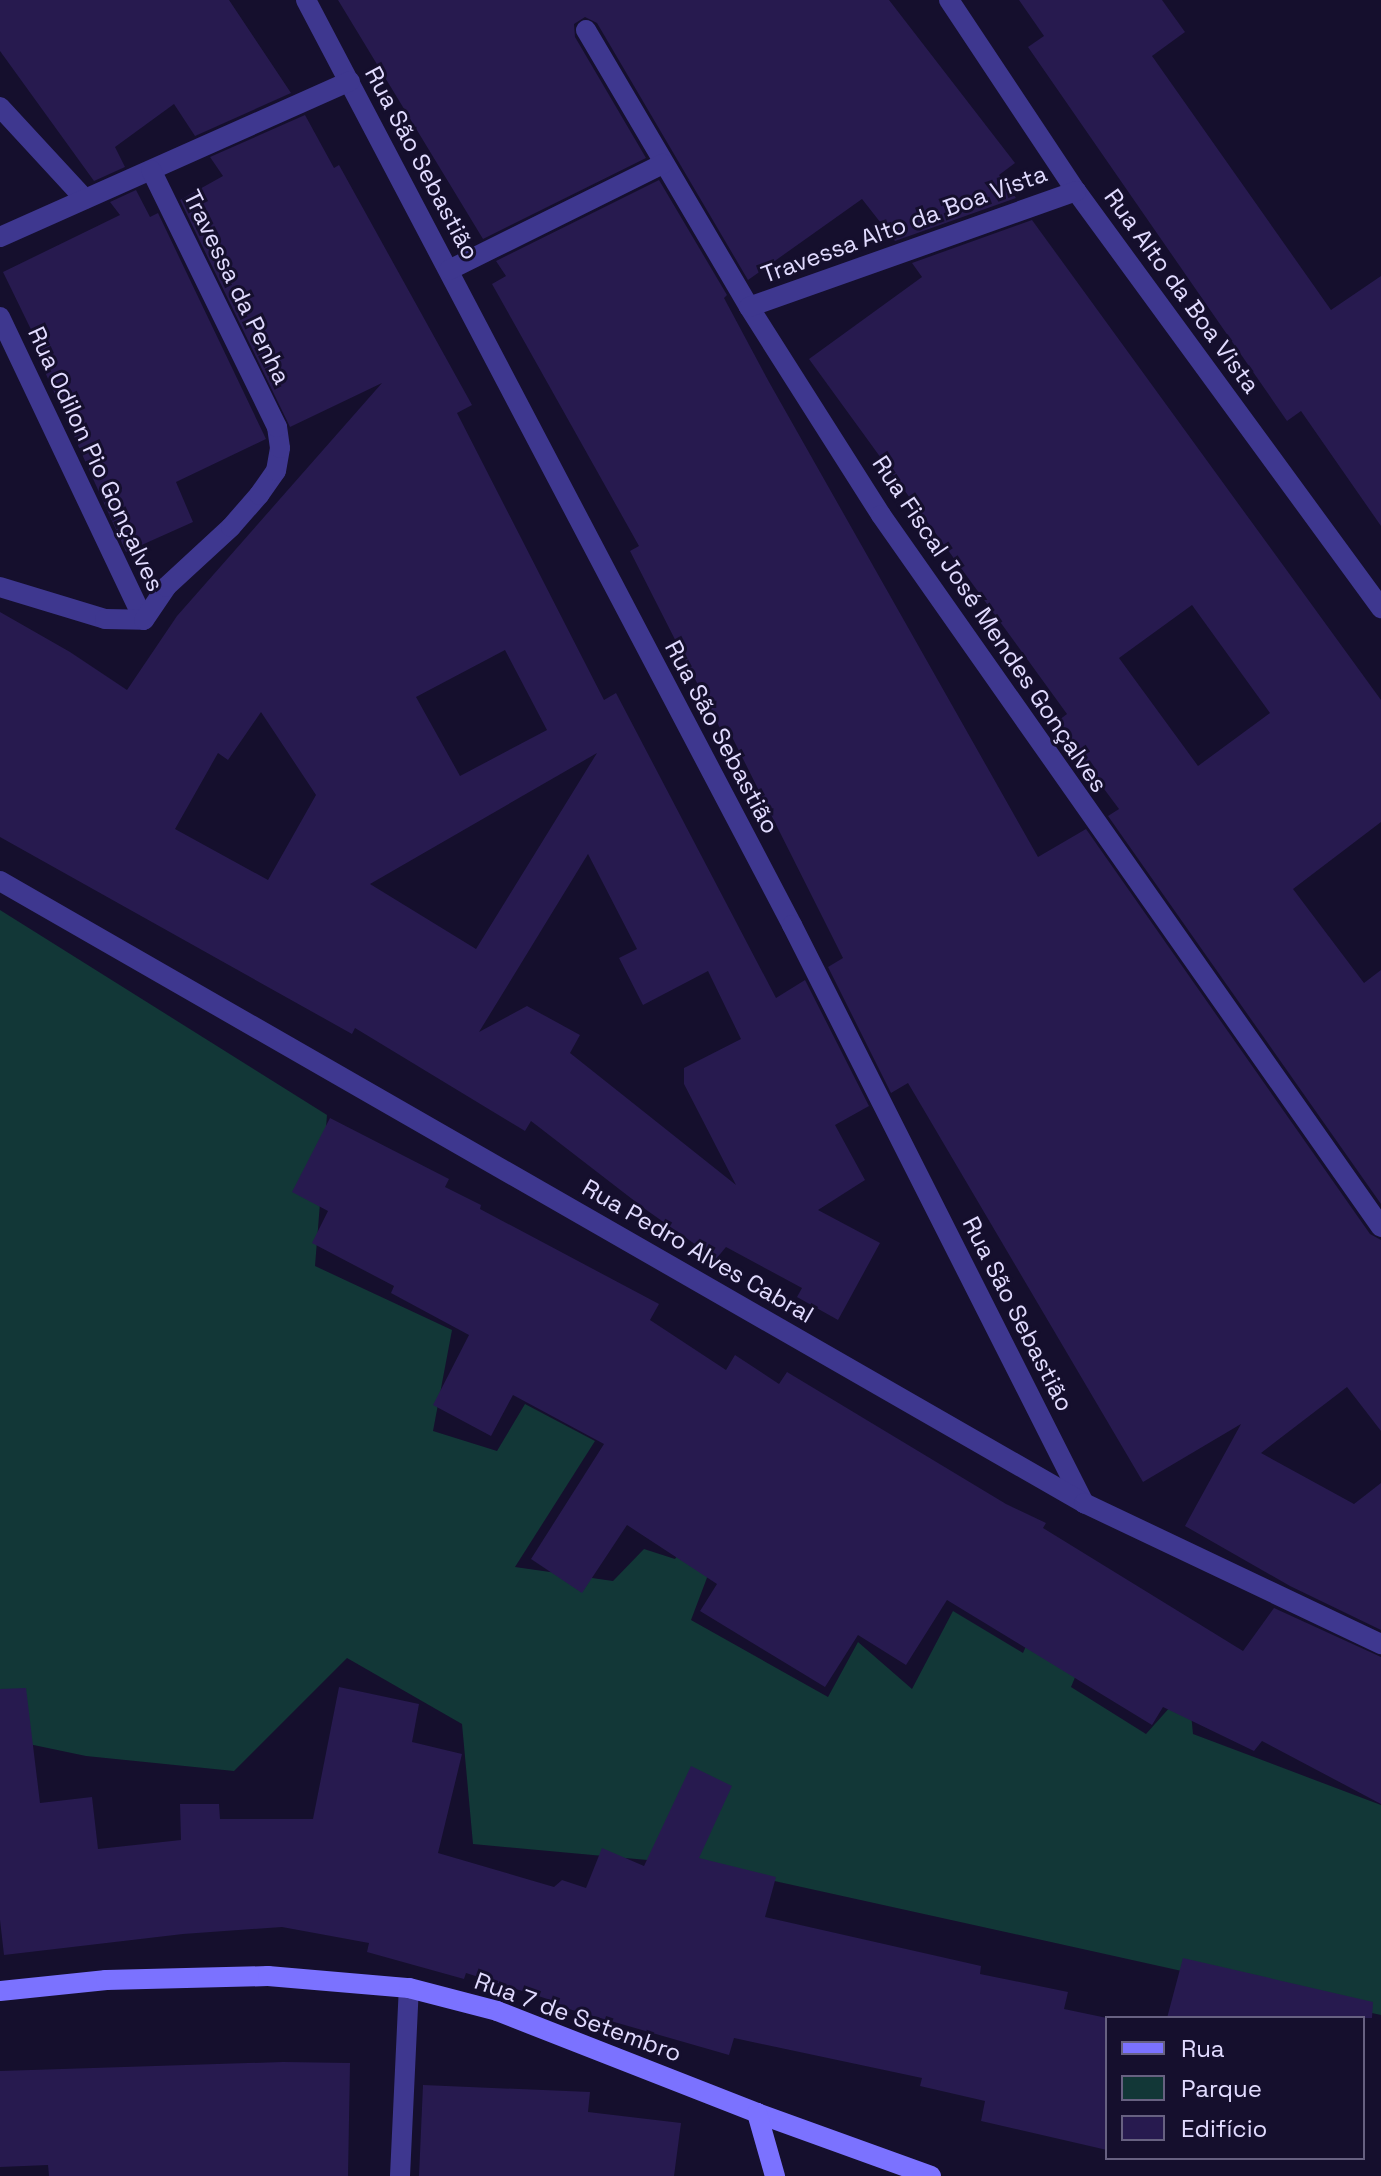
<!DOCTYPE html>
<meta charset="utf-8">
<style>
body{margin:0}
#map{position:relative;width:1381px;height:2176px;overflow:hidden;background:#150f2d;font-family:"Space Grotesk",sans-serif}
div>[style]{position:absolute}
.green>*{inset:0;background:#123737}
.building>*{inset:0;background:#271a4f}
.street>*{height:20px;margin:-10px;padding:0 10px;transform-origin:10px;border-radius:10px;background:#3e378f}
.secondary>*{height:20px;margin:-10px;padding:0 10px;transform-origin:10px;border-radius:10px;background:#7b72ff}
span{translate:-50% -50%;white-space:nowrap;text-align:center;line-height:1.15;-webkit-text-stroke:6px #150f2d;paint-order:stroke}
.street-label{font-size:24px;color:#e1dbff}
.legend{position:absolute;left:1105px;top:2016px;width:260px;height:144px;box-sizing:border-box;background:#150f2d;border:2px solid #676181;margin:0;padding:10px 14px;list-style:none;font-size:24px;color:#e1dbff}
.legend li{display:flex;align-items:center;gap:16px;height:40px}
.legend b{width:40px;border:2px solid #676181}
</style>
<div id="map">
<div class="green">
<div style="clip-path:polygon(0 910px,327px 1115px,315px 1266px,452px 1330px,433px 1431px,497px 1451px,525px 1404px,595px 1441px,515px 1567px,613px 1581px,644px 1549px,675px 1559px,694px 1530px,716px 1554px,691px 1620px,828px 1697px,858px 1642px,912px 1689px,953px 1611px,1023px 1653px,1038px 1618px,1086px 1651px,1071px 1687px,1146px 1734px,1171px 1706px,1191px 1713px,1193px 1734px,1381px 1805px,1381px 2015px,702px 1865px,473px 1844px,462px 1724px,347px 1658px,234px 1771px,86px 1756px,0 1738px)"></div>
</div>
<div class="building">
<div style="clip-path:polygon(0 0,229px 0,291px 93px,195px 136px,174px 104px,115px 147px,125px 167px,94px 181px,0 51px)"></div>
<div style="clip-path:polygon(338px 0,889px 0,1015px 163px,999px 175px,1016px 198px,895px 241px,862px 199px,748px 280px,597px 23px,585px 17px,574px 24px,575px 37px,646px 158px,483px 239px)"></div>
<div style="clip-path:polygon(1019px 0,1162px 0,1185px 32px,1152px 56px,1331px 310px,1381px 276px,1381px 526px,1301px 411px,1287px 421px,1028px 47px,1044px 36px)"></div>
<div style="clip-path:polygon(evenodd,305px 115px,334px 168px,339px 165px,472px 405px,457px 413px,604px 700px,616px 693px,776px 998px,805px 980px,869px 1106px,835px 1125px,865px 1180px,818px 1210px,880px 1243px,838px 1320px,797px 1297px,802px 1288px,726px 1247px,716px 1259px,645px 1209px,531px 1121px,525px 1131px,355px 1028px,352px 1034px,0 837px,0 612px,70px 652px,127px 690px,177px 616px,382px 383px,290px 427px,180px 200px,223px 176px,210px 157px,305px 115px,505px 650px,547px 730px,460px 776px,416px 697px,505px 650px,305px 115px,261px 712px,316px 795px,268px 880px,175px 829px,218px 753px,228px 760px,261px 712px,305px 115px,597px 753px,476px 949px,370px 884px,597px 753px,305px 115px,588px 854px,637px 949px,619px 958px,643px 1005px,708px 971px,741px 1039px,684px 1068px,684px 1084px,736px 1185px,570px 1053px,580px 1035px,527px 1006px,479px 1032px,588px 854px)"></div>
<div style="clip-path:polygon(659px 180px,727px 295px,724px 298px,769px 382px,1038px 857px,1086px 829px,1370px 1234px,1381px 1240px,1381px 1431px,1347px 1387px,1261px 1453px,1354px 1504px,1381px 1483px,1381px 1630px,1290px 1586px,1185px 1526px,1241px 1424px,1143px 1482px,908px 1083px,891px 1093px,828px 967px,843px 958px,730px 733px,724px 736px,630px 551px,639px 546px,492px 284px,506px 276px,496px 261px)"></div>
<div style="clip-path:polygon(136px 190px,150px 217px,158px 213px,266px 439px,176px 482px,193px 522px,126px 552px,36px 352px,41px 350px,3px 272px,120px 215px,110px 202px)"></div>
<div style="clip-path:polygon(evenodd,1032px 220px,1381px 700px,1381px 822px,1293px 889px,1364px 983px,1381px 970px,1381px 1204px,1108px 816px,1119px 809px,1055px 723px,1067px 714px,809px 359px,922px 277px,912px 263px,1032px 220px,1192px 605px,1270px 713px,1198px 766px,1119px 658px,1192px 605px)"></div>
<div style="clip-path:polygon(330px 1118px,449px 1179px,445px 1187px,481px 1205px,480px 1209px,659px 1304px,650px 1320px,726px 1370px,735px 1355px,779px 1384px,787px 1372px,1006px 1504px,1046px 1523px,1043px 1528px,1243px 1651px,1274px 1608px,1381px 1657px,1381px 1804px,1262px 1741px,1254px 1751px,1163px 1707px,1152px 1725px,947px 1600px,906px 1665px,858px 1635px,825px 1687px,700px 1611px,717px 1584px,627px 1525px,582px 1593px,531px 1559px,604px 1444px,513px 1395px,491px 1436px,433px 1405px,469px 1335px,391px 1293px,394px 1286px,312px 1243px,328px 1211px,292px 1192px)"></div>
<div style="clip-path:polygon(339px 1687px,419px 1704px,412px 1742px,462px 1754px,438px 1853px,554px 1887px,562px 1880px,586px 1888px,602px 1848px,644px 1866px,691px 1766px,732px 1786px,699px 1858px,776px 1877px,765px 1917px,981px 1966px,980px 1974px,1068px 1992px,1064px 2009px,1107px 2018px,1107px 2150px,981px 2121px,985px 2101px,920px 2086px,922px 2078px,734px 2038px,729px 2055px,562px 2007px,557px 2002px,466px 1973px,464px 1979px,367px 1952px,369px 1943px,282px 1927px,183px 1934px,4px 1955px,0 1920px,0 1689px,26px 1688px,40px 1803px,92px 1797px,98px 1849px,181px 1840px,180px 1804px,219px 1804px,220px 1819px,313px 1819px)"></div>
<div style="clip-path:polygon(1183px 1958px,1373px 2002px,1372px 2018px,1167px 2018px)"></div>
<div style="clip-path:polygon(283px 2062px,350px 2063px,348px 2176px,49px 2176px,48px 2165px,0 2167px,0 2071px)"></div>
<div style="clip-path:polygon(423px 2085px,590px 2092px,588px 2112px,681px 2123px,674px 2176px,419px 2176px)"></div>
</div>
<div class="street">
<div style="left:306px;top:0;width:1045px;rotate:62.28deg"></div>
<div style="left:792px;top:925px;width:648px;rotate:63.2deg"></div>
<div style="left:949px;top:0;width:229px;rotate:56.4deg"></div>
<div style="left:1076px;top:191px;width:517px;rotate:53.82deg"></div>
<div style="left:586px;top:30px;width:321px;rotate:59.5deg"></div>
<div style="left:749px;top:307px;width:246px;rotate:57.6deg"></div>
<div style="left:881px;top:515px;width:870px;rotate:54.92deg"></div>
<div style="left:0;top:107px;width:125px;rotate:47.3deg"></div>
<div style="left:0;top:237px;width:383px;rotate:-24deg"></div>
<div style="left:449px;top:270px;width:239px;rotate:-26.4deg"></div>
<div style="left:749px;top:307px;width:347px;rotate:-19.5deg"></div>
<div style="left:0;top:317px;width:335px;rotate:64.6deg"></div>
<div style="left:0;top:587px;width:110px;rotate:16.9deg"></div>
<div style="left:105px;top:619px;width:39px;rotate:1deg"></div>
<div style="left:144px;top:620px;width:40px;rotate:-56deg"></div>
<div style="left:166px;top:587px;width:88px;rotate:-42.7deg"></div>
<div style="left:231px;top:527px;width:43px;rotate:-48.8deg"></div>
<div style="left:259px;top:495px;width:29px;rotate:-55deg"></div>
<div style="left:276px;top:471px;width:23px;rotate:-80deg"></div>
<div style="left:280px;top:448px;width:21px;rotate:-98deg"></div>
<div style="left:277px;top:427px;width:286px;rotate:-116.1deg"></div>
<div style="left:0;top:881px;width:1250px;rotate:29.85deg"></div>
<div style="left:1084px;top:1503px;width:329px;rotate:25.4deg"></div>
<div style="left:400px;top:2176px;width:188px;rotate:-87.3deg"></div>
</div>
<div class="secondary">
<div style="left:0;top:1991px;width:107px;rotate:-5.9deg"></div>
<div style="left:106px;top:1980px;width:162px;rotate:-1.4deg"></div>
<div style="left:268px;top:1976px;width:142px;rotate:4.9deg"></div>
<div style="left:409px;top:1988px;width:91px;rotate:14.6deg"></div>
<div style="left:497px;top:2011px;width:279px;rotate:21.4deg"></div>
<div style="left:757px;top:2113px;width:185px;rotate:19.9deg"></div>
<div style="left:757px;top:2113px;width:66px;rotate:74.1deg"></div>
</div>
<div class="street-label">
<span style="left:422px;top:163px;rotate:62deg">Rua São Sebastião</span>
<span style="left:904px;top:224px;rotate:-20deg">Travessa Alto da Boa Vista</span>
<span style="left:237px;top:287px;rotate:64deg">Travessa da Penha</span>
<span style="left:1182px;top:291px;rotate:54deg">Rua Alto da Boa Vista</span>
<span style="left:96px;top:459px;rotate:65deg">Rua Odilon Pio Gonçalves</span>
<span style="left:990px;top:624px;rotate:56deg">Rua Fiscal José Mendes Gonçalves</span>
<span style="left:722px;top:737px;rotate:62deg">Rua São Sebastião</span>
<span style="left:698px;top:1251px;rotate:30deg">Rua Pedro Alves Cabral</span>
<span style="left:1018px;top:1314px;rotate:63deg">Rua São Sebastião</span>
<span style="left:578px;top:2017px;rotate:20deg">Rua 7 de Setembro</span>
</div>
<ul class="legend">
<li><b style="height:10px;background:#7b72ff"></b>Rua</li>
<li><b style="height:22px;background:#123737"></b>Parque</li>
<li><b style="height:22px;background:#271a4f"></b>Edifício</li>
</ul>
</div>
